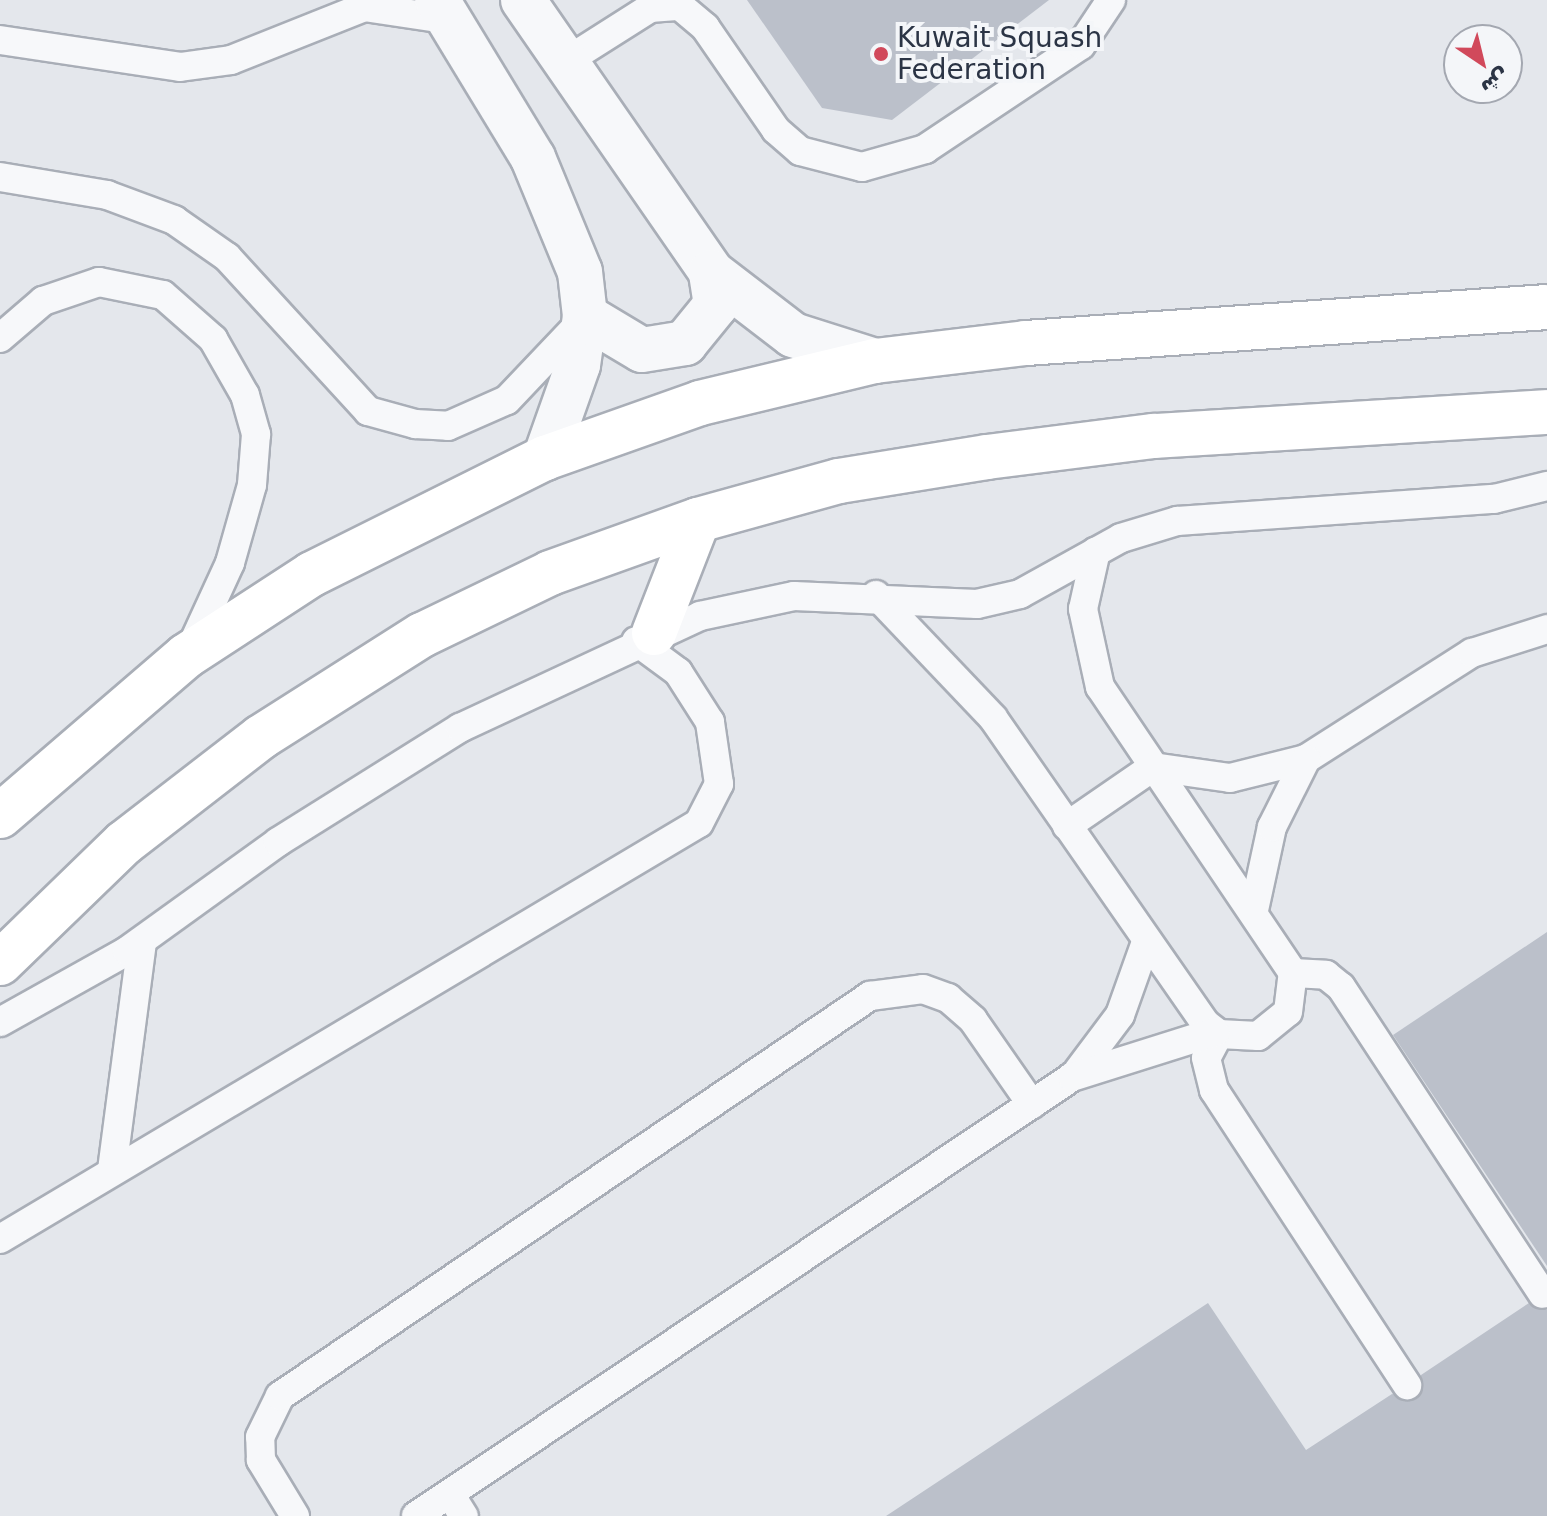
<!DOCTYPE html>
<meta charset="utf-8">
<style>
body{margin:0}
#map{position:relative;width:1547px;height:1516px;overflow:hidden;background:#e4e7ec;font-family:"DejaVu Sans",Vazirmatn,sans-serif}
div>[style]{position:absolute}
.building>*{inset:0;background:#bbc0ca}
.roads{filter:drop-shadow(2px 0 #a9aeb7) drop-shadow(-2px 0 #a9aeb7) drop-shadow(0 2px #a9aeb7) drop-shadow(0 -2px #a9aeb7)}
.lane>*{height:28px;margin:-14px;padding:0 14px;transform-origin:14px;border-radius:14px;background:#f7f8fa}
.street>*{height:44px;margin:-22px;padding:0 22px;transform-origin:22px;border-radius:22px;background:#f7f8fa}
.secondary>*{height:44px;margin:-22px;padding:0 22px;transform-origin:22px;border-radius:22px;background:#fff}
.dots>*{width:22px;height:22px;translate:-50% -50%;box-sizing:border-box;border:4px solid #f4f6f9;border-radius:50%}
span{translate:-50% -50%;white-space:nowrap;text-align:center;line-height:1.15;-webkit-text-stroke:8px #f4f6f9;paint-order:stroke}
.poi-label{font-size:28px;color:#2b3445}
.left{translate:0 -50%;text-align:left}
.north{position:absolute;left:1443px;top:24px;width:80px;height:80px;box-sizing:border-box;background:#f4f6f9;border:2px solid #a4a8b1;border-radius:50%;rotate:145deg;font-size:22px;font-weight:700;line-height:32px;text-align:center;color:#2b3445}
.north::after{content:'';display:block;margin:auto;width:28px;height:36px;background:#d1495b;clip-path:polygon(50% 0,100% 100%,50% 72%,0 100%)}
</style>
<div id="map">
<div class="building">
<div style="clip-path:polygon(747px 0,1049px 0,892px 120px,822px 108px)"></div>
<div style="clip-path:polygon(1547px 932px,1547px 1266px,1393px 1035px)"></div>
<div style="clip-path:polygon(1208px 1303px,1306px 1450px,1392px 1394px,1417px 1399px,1421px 1375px,1529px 1303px,1547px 1310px,1547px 1516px,886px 1516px)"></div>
</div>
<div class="roads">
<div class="lane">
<div style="left:0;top:40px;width:182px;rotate:8.5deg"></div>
<div style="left:180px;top:67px;width:51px;rotate:-7.8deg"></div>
<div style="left:231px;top:60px;width:143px;rotate:-21.7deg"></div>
<div style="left:364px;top:7px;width:88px;rotate:8.5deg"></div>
<div style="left:565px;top:62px;width:101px;rotate:-32.4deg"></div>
<div style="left:650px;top:8px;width:30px;rotate:-4deg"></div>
<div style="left:680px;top:6px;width:33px;rotate:40deg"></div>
<div style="left:705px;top:27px;width:125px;rotate:55.4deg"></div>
<div style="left:776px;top:130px;width:32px;rotate:41deg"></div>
<div style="left:800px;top:151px;width:64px;rotate:14.5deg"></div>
<div style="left:862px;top:167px;width:66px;rotate:-15.9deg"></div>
<div style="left:925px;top:149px;width:187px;rotate:-33.7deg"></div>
<div style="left:1081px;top:45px;width:54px;rotate:-56.3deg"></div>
<div style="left:0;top:177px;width:109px;rotate:9.5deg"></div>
<div style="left:107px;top:195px;width:72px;rotate:20.5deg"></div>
<div style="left:174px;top:220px;width:65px;rotate:34.9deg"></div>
<div style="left:227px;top:257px;width:209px;rotate:47.5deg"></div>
<div style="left:368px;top:411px;width:49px;rotate:15.5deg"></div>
<div style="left:415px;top:424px;width:33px;rotate:3deg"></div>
<div style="left:448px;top:426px;width:64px;rotate:-23.8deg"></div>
<div style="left:507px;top:400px;width:110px;rotate:-46.5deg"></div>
<div style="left:0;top:338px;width:57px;rotate:-40.7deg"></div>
<div style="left:43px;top:301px;width:59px;rotate:-18.7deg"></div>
<div style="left:99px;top:282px;width:65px;rotate:11.5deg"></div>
<div style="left:163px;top:295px;width:67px;rotate:41.3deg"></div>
<div style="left:213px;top:339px;width:64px;rotate:60.3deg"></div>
<div style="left:245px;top:395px;width:41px;rotate:74.2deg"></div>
<div style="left:256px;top:434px;width:51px;rotate:94.5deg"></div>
<div style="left:252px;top:485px;width:81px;rotate:105.8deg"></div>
<div style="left:230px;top:563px;width:98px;rotate:114.7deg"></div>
<div style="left:876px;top:595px;width:170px;rotate:46.4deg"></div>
<div style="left:993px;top:718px;width:373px;rotate:55.2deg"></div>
<div style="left:1206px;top:1024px;width:16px;rotate:38deg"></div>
<div style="left:1219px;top:1034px;width:39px;rotate:3deg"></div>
<div style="left:1258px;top:1036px;width:38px;rotate:-39deg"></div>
<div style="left:1288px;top:1012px;width:39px;rotate:-83deg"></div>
<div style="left:1293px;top:973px;width:345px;rotate:-124deg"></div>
<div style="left:1100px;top:687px;width:80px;rotate:-102.3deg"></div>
<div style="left:1083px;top:609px;width:59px;rotate:-77.4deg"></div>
<div style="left:1067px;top:826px;width:104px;rotate:-34.5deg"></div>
<div style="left:1153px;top:767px;width:78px;rotate:8.1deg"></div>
<div style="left:1230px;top:778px;width:78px;rotate:-14deg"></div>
<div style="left:1306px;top:759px;width:197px;rotate:-32.6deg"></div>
<div style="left:1472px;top:653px;width:79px;rotate:-17.7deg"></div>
<div style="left:1254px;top:910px;width:85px;rotate:-77.8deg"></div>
<div style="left:1272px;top:827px;width:76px;rotate:-63.4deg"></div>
<div style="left:1293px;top:973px;width:33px;rotate:3deg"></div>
<div style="left:1326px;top:975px;width:19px;rotate:39deg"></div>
<div style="left:1341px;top:987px;width:367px;rotate:56.7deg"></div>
<div style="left:0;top:1022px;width:145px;rotate:-29.2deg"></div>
<div style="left:127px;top:951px;width:186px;rotate:-35.8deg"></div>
<div style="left:278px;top:842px;width:215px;rotate:-32.1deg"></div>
<div style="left:460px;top:728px;width:265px;rotate:-25deg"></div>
<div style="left:700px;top:616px;width:96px;rotate:-12deg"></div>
<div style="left:794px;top:596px;width:183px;rotate:2.5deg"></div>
<div style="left:977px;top:604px;width:44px;rotate:-13.1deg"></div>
<div style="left:1020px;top:594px;width:115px;rotate:-29deg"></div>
<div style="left:1121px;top:538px;width:59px;rotate:-16.9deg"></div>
<div style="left:1177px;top:521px;width:318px;rotate:-4deg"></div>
<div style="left:1494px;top:499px;width:55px;rotate:-13.8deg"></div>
<div style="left:1219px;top:1034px;width:27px;rotate:118deg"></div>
<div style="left:1206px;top:1058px;width:33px;rotate:76deg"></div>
<div style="left:1214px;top:1090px;width:353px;rotate:56.8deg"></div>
<div style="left:1078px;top:1071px;width:70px;rotate:-53.1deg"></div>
<div style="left:1120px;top:1015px;width:77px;rotate:-70.4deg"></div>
<div style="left:112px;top:1170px;width:231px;rotate:-82.5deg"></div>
<div style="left:0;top:1239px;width:813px;rotate:-30.76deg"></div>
<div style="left:699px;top:823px;width:44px;rotate:-62.9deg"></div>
<div style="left:719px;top:784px;width:63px;rotate:-98.3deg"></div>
<div style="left:710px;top:722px;width:59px;rotate:-122.6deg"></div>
<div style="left:678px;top:672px;width:52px;rotate:-143.6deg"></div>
<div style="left:450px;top:1494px;width:26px;rotate:58deg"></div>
<div style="left:295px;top:1516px;width:66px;rotate:-121.3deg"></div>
<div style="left:261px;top:1460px;width:23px;rotate:-92deg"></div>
<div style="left:260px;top:1437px;width:46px;rotate:-64deg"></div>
<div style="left:280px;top:1396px;width:713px;rotate:-34.14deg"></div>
<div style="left:870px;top:996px;width:53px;rotate:-7.5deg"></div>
<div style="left:923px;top:989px;width:27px;rotate:20deg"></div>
<div style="left:948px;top:998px;width:33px;rotate:41deg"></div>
<div style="left:973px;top:1020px;width:103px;rotate:55.2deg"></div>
<div style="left:416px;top:1516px;width:789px;rotate:-33.79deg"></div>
<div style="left:1072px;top:1077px;width:150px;rotate:-17.5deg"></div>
</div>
<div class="street">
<div style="left:437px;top:0;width:185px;rotate:58.7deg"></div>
<div style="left:533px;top:158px;width:123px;rotate:67.6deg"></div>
<div style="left:580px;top:272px;width:44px;rotate:83.5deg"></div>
<div style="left:585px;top:316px;width:49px;rotate:98.1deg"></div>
<div style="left:578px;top:365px;width:99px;rotate:109.5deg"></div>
<div style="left:523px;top:0;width:331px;rotate:55.3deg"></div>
<div style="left:711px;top:272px;width:103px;rotate:37.5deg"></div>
<div style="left:793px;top:335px;width:86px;rotate:17.6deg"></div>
<div style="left:585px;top:316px;width:66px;rotate:30.8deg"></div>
<div style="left:642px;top:350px;width:44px;rotate:-9.2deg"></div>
<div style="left:685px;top:343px;width:49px;rotate:-50.8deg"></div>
<div style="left:716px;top:305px;width:33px;rotate:-99deg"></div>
</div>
<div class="secondary">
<div style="left:654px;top:633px;width:121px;rotate:-68.7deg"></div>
<div style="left:0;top:816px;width:245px;rotate:-40.7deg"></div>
<div style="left:186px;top:656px;width:150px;rotate:-33.1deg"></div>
<div style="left:312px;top:574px;width:260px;rotate:-26.5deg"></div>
<div style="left:545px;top:458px;width:164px;rotate:-19.5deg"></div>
<div style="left:700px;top:403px;width:180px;rotate:-13.5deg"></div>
<div style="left:875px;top:361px;width:152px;rotate:-6.8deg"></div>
<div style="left:1026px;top:343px;width:522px;rotate:-3.95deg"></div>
<div style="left:0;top:963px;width:173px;rotate:-44.1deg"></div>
<div style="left:124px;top:843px;width:173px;rotate:-37.7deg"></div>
<div style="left:261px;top:737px;width:191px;rotate:-32.4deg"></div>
<div style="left:422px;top:635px;width:142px;rotate:-25.8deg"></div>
<div style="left:550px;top:573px;width:157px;rotate:-19.7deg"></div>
<div style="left:698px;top:520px;width:146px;rotate:-15.5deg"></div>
<div style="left:839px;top:481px;width:150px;rotate:-9.2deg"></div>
<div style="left:987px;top:457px;width:168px;rotate:-7.2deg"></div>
<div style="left:1154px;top:436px;width:394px;rotate:-3.5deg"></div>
</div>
</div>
<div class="dots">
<div style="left:881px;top:54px;background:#d1495b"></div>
</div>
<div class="poi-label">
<span class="left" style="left:897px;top:54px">Kuwait Squash<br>Federation</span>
</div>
<div class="north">ش</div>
</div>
